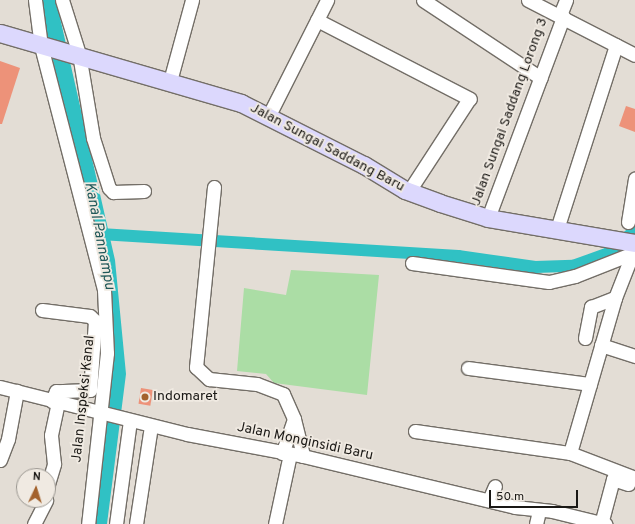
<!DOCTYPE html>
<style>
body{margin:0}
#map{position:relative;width:635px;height:524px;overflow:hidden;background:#e3ddd5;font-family:Overpass,sans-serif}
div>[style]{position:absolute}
.green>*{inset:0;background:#abdda5}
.water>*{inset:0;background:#30c1c4}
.canal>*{height:12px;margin:-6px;padding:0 6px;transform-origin:6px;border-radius:6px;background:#30c1c4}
.building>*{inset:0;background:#ed9279;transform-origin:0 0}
.roads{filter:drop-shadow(1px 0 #736e67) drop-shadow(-1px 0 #736e67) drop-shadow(0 1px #736e67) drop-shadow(0 -1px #736e67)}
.minor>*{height:13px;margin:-6.5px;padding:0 6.5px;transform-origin:6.5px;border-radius:6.5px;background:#fff}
.major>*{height:17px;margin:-8.5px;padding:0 8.5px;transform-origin:8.5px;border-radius:8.5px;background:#dcd8fd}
.dots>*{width:11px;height:11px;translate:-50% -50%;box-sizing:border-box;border:2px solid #f0eae2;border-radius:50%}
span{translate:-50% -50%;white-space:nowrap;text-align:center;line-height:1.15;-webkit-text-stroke:3.5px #f0eae2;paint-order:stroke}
.street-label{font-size:14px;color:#1a1815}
.poi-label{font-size:14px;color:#1a1815}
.left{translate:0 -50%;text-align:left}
.water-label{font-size:15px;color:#1f5859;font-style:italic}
.north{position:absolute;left:16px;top:468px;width:40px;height:40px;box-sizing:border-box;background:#f0eae2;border:1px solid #9a9690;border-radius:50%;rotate:4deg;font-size:11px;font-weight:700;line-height:16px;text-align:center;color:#1a1815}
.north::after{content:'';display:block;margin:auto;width:14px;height:18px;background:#a3622d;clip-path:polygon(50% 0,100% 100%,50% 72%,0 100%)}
.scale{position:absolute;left:489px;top:490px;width:89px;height:18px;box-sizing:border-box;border:2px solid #1a1815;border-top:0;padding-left:5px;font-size:12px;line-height:14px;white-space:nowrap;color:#1a1815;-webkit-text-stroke:3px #f0eae2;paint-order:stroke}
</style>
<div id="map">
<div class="green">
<div style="clip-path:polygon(291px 270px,379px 275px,367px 395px,274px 383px,266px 374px,237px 371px,244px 288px,286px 295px)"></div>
</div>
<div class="water">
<div style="clip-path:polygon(39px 0,56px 0,115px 260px,126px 374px,107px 524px,92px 524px,109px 356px,84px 195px)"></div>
</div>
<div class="canal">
<div style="left:100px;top:234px;width:359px;rotate:3.5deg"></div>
<div style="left:458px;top:256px;width:78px;rotate:8.1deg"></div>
<div style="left:535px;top:267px;width:38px;rotate:-2deg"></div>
<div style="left:573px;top:266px;width:37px;rotate:-20deg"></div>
<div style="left:608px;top:253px;width:35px;rotate:-40deg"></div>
</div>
<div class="building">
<div style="clip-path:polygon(0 61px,20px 68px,2px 124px,0 124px)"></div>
<div style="clip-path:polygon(626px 106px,635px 109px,635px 132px,619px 126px)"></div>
<div style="left:141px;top:388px;width:12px;height:16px;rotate:9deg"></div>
</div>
<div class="roads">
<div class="minor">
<div style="left:35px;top:0;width:46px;rotate:82.6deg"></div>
<div style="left:41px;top:46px;width:252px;rotate:75.5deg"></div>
<div style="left:104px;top:290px;width:63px;rotate:87.3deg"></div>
<div style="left:107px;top:353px;width:172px;rotate:96.3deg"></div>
<div style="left:62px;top:0;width:57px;rotate:72.5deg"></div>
<div style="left:79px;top:54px;width:85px;rotate:80.5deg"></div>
<div style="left:93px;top:138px;width:52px;rotate:72.3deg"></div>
<div style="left:109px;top:188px;width:6px;rotate:45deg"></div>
<div style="left:113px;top:192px;width:31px;rotate:-2deg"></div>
<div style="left:423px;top:0;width:141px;rotate:33.5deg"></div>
<div style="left:528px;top:0;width:120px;rotate:27.2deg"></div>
<div style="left:560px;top:15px;width:16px;rotate:-68deg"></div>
<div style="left:317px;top:20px;width:172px;rotate:27.3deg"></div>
<div style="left:170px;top:81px;width:84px;rotate:-74.8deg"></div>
<div style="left:269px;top:115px;width:129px;rotate:-63.2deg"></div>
<div style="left:214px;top:187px;width:181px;rotate:95.7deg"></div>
<div style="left:196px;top:367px;width:18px;rotate:43deg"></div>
<div style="left:209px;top:379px;width:48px;rotate:5.9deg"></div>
<div style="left:257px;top:384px;width:28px;rotate:21deg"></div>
<div style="left:283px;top:394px;width:27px;rotate:66deg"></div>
<div style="left:294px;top:419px;width:36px;rotate:109deg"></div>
<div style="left:409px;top:191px;width:110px;rotate:-56.9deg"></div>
<div style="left:488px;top:218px;width:215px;rotate:-69.5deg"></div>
<div style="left:628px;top:222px;width:44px;rotate:-80.8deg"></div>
<div style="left:557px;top:229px;width:193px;rotate:-72.2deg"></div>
<div style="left:412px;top:263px;width:138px;rotate:7.9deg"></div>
<div style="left:549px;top:282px;width:27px;rotate:-13deg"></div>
<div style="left:575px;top:276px;width:62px;rotate:-21.6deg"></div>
<div style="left:42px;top:310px;width:48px;rotate:7.1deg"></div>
<div style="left:90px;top:316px;width:7px;rotate:45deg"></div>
<div style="left:95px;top:321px;width:69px;rotate:94.1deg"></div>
<div style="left:90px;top:390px;width:34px;rotate:178deg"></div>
<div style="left:56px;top:391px;width:11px;rotate:112deg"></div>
<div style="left:585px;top:338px;width:32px;rotate:-79deg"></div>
<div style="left:591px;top:307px;width:26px;rotate:-21deg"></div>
<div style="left:601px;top:345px;width:36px;rotate:18deg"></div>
<div style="left:468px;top:368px;width:123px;rotate:7.5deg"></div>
<div style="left:0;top:387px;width:193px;rotate:14.1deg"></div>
<div style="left:187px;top:434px;width:118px;rotate:10.7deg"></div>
<div style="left:303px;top:456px;width:218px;rotate:13.5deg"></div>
<div style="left:515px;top:507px;width:37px;rotate:6deg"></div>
<div style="left:552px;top:511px;width:55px;rotate:13.8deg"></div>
<div style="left:294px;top:419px;width:38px;rotate:76deg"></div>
<div style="left:415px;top:431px;width:157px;rotate:8.1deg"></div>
<div style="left:570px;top:453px;width:70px;rotate:21deg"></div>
<div style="left:570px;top:453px;width:161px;rotate:-73.8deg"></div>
<div style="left:615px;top:298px;width:55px;rotate:-68.6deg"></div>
<div style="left:0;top:460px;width:22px;rotate:-69deg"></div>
<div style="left:8px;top:439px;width:49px;rotate:-79.4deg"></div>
<div style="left:48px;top:484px;width:21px;rotate:-73deg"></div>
<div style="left:54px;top:464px;width:29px;rotate:-96deg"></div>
<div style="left:51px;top:435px;width:34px;rotate:-78deg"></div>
<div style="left:489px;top:500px;width:15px;rotate:-67deg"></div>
<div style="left:34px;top:524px;width:27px;rotate:-63deg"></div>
<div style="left:116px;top:524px;width:104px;rotate:-82.3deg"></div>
<div style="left:136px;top:524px;width:99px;rotate:-81.3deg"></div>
<div style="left:275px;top:524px;width:72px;rotate:-77.9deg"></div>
<div style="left:536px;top:524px;width:13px;rotate:-77deg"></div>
<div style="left:601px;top:524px;width:47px;rotate:-75.1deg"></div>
<div style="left:613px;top:479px;width:16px;rotate:18deg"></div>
</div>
<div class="major">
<div style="left:0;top:33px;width:251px;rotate:16.2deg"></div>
<div style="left:241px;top:103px;width:138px;rotate:26.8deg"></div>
<div style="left:364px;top:165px;width:48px;rotate:31.4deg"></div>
<div style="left:405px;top:190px;width:37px;rotate:20deg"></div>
<div style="left:440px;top:203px;width:50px;rotate:17.4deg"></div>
<div style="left:488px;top:218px;width:149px;rotate:9.7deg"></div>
</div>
</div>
<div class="dots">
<div style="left:145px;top:397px;background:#a3622d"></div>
</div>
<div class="street-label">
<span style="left:510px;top:112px;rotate:-70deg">Jalan Sungai Saddang Lorong 3</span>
<span style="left:327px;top:148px;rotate:28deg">Jalan Sungai Saddang Baru</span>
<span style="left:84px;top:399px;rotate:-84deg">Jalan Inspeksi Kanal</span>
<span style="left:305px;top:442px;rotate:12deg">Jalan Monginsidi Baru</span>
</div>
<div class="poi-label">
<span class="left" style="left:153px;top:397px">Indomaret</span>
</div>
<div class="water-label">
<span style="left:99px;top:236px;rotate:79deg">Kanal Pannampu</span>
</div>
<div class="north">N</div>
<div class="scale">50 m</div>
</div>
